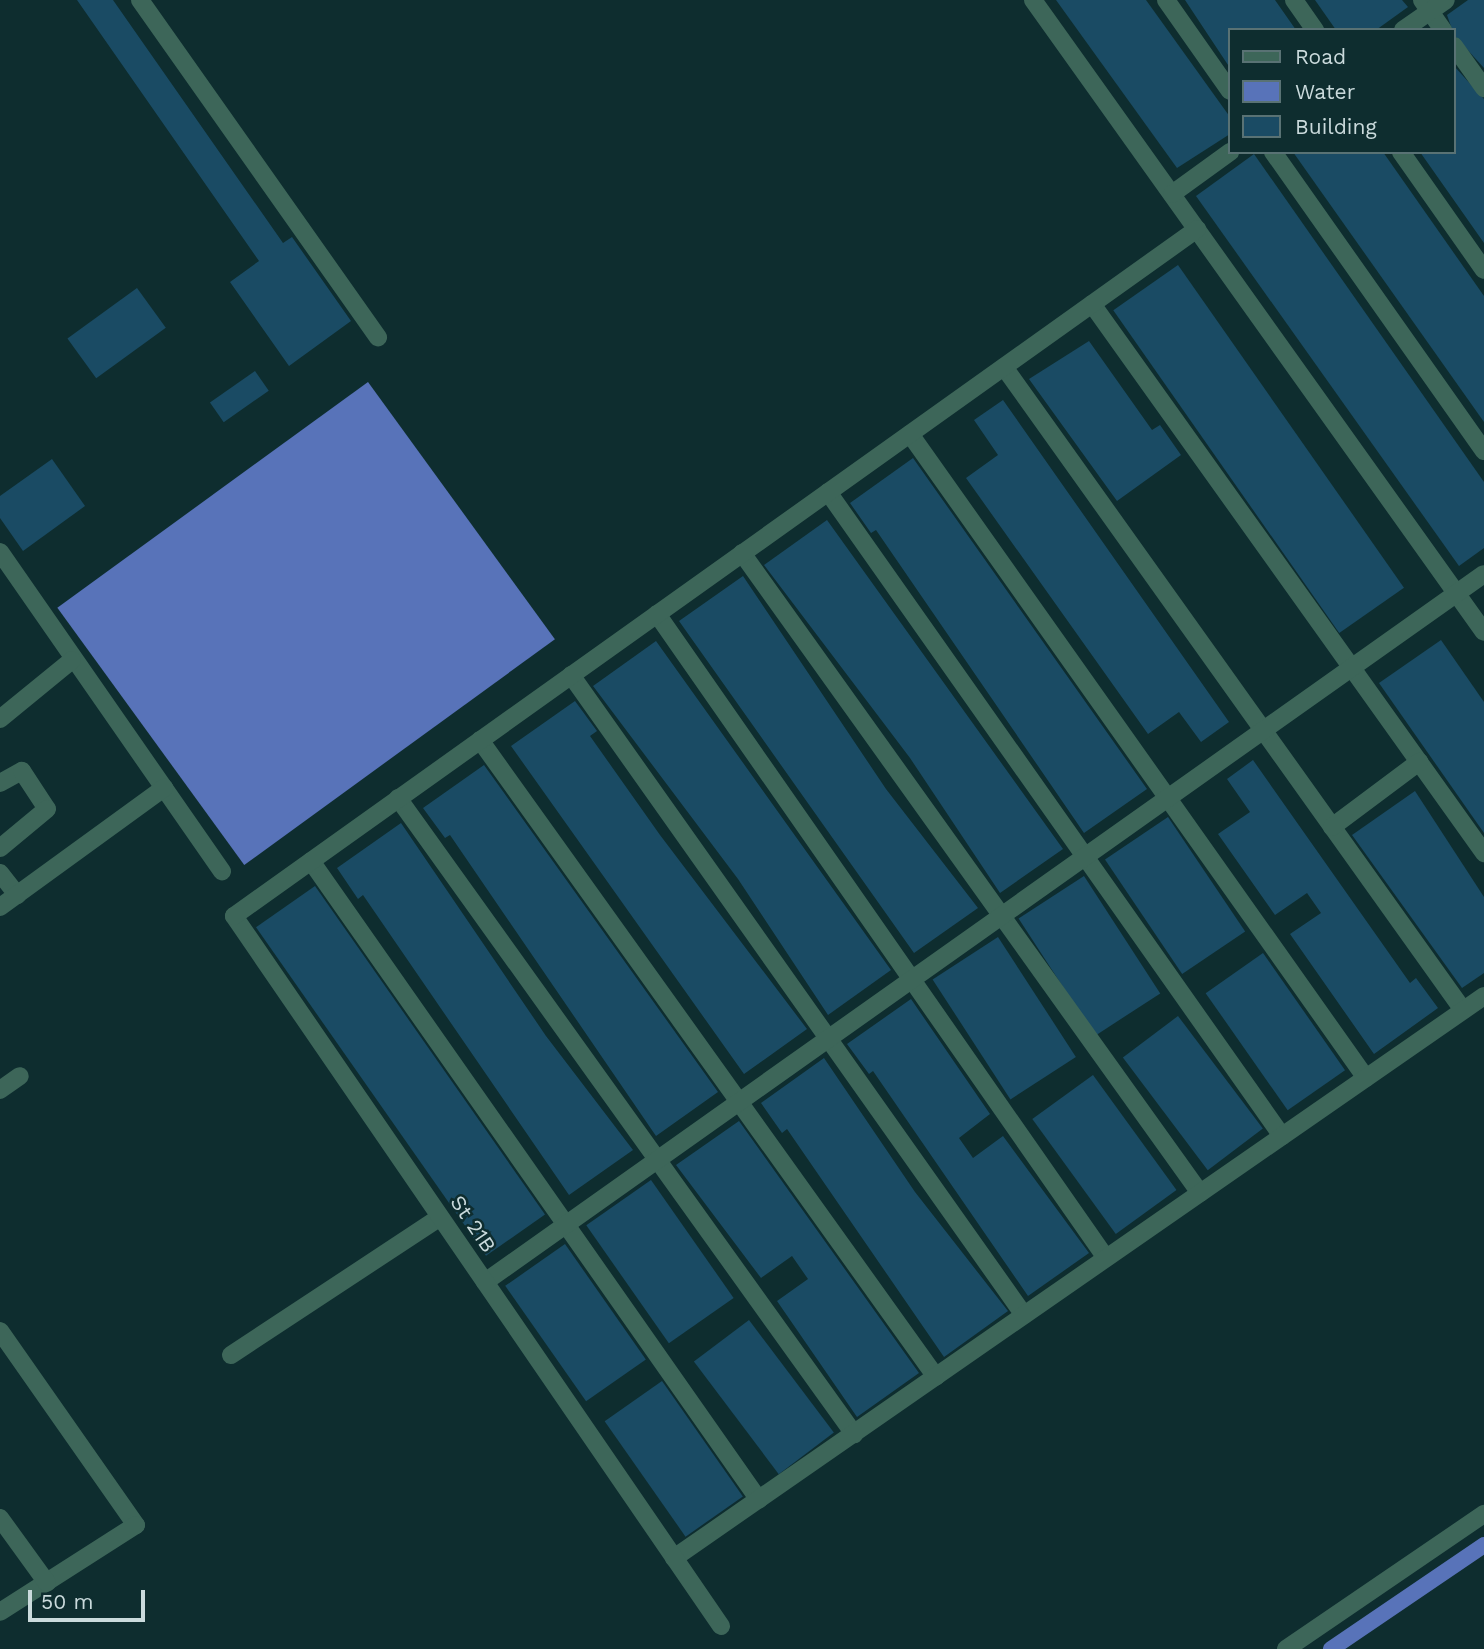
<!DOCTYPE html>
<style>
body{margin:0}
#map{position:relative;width:1484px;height:1649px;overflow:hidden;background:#0e2d2f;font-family:"Work Sans",sans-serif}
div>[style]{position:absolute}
.water>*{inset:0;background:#5873b9;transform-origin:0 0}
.canal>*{height:16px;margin:-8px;padding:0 8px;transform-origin:8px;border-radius:8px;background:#5873b9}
.building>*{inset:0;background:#1a4b64;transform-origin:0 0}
.minor>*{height:18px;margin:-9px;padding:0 9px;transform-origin:9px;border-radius:9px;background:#3d6659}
span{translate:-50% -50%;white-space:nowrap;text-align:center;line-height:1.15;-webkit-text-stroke:5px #0e2d2f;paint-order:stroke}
.street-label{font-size:21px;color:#cadadc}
.legend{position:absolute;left:1228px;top:28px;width:228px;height:126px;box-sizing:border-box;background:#0e2d2f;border:2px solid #597274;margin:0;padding:9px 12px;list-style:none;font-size:21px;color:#cadadc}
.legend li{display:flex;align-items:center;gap:14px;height:35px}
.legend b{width:35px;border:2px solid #597274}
.scale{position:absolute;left:28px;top:1590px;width:117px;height:32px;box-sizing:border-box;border:4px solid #cadadc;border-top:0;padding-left:9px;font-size:21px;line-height:24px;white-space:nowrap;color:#cadadc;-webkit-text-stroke:5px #0e2d2f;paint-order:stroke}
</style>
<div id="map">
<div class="water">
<div style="left:368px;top:382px;width:318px;height:384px;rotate:54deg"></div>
</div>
<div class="canal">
<div style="left:1331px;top:1649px;width:185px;rotate:-34.2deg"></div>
</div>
<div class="building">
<div style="clip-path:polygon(77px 0,113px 0,283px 243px,292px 237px,351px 321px,289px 366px,230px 282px,259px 261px)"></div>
<div style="clip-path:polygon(1056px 0,1146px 0,1230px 117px,1230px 134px,1177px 168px)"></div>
<div style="clip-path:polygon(1185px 0,1275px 0,1296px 30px,1230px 30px,1230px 68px)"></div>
<div style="clip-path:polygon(1315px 0,1402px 0,1408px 7px,1376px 30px,1336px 30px)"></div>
<div style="clip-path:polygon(1468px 0,1484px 0,1484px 68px,1454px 35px,1447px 15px)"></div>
<div style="clip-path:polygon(1454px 66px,1484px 99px,1484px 243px,1420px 152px,1454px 152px)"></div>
<div style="clip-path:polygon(1293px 152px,1383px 152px,1484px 296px,1484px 422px)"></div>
<div style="clip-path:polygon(1254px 154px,1484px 482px,1484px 548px,1459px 566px,1196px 196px)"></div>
<div style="left:1178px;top:265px;width:394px;height:79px;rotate:55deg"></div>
<div style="left:137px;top:288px;width:49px;height:86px;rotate:54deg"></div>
<div style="clip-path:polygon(1089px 341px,1152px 430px,1160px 425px,1181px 455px,1117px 501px,1029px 379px)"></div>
<div style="left:255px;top:371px;width:24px;height:55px;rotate:55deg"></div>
<div style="clip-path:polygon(1003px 400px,1229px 722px,1201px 742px,1179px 712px,1148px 734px,966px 478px,998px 455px,974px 420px)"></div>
<div style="clip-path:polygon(913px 458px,1147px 789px,1084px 833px,876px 530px,871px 533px,850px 503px)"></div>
<div style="clip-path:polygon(52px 459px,85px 506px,23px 551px,0 518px,0 496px)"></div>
<div style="clip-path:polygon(827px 520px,1063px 849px,1000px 893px,910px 758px,764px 565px)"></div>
<div style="clip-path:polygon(743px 576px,886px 789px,978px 908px,914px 953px,679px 621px)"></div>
<div style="clip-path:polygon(1441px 640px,1484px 702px,1484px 833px,1379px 683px)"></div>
<div style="clip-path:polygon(656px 641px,891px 970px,828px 1015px,738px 879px,593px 686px)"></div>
<div style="clip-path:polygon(575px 701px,597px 731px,590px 736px,660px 835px,807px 1029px,744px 1074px,511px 746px)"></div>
<div style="clip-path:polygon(1253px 760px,1410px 983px,1416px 978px,1438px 1008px,1374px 1054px,1290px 934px,1321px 913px,1307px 893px,1275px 915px,1218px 834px,1250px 812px,1227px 779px)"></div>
<div style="clip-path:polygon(484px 765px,718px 1092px,656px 1136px,450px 835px,445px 838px,423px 808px)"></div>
<div style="clip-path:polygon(1415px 791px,1484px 897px,1484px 973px,1462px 988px,1352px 835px)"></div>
<div style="left:1168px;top:817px;width:138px;height:76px;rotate:56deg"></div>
<div style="clip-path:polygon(401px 823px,546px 1036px,633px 1150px,569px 1195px,363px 895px,358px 899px,337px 868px)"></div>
<div style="left:1084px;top:876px;width:140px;height:78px;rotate:57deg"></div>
<div style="left:315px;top:886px;width:401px;height:72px;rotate:55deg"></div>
<div style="left:998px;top:937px;width:143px;height:78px;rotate:57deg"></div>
<div style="left:1263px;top:953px;width:143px;height:70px;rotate:55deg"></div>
<div style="clip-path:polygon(911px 999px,990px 1114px,959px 1138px,973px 1158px,1003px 1136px,1089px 1253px,1028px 1296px,873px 1071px,869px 1074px,847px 1044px)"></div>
<div style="left:1178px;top:1016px;width:141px;height:69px;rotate:53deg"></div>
<div style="clip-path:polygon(824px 1058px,915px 1192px,1008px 1311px,944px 1357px,787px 1129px,782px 1133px,761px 1103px)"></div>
<div style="left:1093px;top:1075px;width:142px;height:75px;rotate:54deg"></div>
<div style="clip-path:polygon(739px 1121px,919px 1373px,857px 1417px,777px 1301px,808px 1279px,792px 1256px,761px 1278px,676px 1165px)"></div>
<div style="left:651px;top:1180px;width:144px;height:79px;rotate:55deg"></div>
<div style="left:565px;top:1244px;width:141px;height:73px;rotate:55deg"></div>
<div style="left:749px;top:1320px;width:141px;height:69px;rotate:53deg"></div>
<div style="left:662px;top:1381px;width:141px;height:70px;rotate:55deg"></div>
</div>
<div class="minor">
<div style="left:140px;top:0;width:413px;rotate:54.8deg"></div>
<div style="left:1033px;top:0;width:776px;rotate:54.49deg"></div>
<div style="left:1166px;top:0;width:111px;rotate:54.9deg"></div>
<div style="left:1294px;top:0;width:37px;rotate:55deg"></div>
<div style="left:1422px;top:0;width:37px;rotate:55deg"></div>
<div style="left:1403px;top:30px;width:52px;rotate:-34.9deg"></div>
<div style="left:1454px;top:46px;width:52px;rotate:54.5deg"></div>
<div style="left:1273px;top:152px;width:366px;rotate:54.8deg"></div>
<div style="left:1401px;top:152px;width:144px;rotate:54.9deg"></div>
<div style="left:1172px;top:194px;width:72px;rotate:-35.9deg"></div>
<div style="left:1092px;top:304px;width:675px;rotate:54.47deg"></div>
<div style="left:1004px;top:367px;width:790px;rotate:54.48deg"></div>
<div style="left:910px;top:434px;width:789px;rotate:54.7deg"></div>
<div style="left:828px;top:492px;width:788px;rotate:54.82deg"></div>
<div style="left:0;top:552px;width:389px;rotate:55.2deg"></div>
<div style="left:742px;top:553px;width:787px;rotate:54.41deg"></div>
<div style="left:657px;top:614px;width:785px;rotate:55.12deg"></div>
<div style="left:571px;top:675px;width:784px;rotate:54.71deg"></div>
<div style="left:0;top:719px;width:93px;rotate:-39.3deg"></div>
<div style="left:480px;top:740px;width:783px;rotate:54.4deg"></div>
<div style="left:0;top:783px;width:25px;rotate:-29deg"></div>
<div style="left:22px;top:771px;width:45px;rotate:56.7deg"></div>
<div style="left:47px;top:809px;width:61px;rotate:140.3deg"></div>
<div style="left:398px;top:798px;width:783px;rotate:54.36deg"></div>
<div style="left:1332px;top:827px;width:109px;rotate:-36.8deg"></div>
<div style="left:311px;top:861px;width:780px;rotate:54.97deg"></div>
<div style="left:0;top:873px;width:28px;rotate:52deg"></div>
<div style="left:0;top:907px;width:203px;rotate:-36deg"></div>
<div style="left:0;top:1090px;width:24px;rotate:-35deg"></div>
<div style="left:485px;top:1282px;width:1224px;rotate:-35.33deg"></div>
<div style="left:0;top:1331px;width:237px;rotate:55deg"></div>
<div style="left:136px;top:1525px;width:161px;rotate:147.4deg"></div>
<div style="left:231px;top:1355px;width:250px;rotate:-33.4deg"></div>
<div style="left:0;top:1518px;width:80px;rotate:54.1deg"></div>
<div style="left:674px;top:1558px;width:986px;rotate:-34.75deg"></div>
<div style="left:721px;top:1626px;width:861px;rotate:-124.45deg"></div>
<div style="left:234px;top:916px;width:1183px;rotate:-35.5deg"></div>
<div style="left:1286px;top:1649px;width:240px;rotate:-34.3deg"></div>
</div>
<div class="street-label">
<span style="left:473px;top:1224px;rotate:56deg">St 21B</span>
</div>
<ul class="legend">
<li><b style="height:9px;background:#3d6659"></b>Road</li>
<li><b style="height:19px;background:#5873b9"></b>Water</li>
<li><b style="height:19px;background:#1a4b64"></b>Building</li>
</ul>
<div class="scale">50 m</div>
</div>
